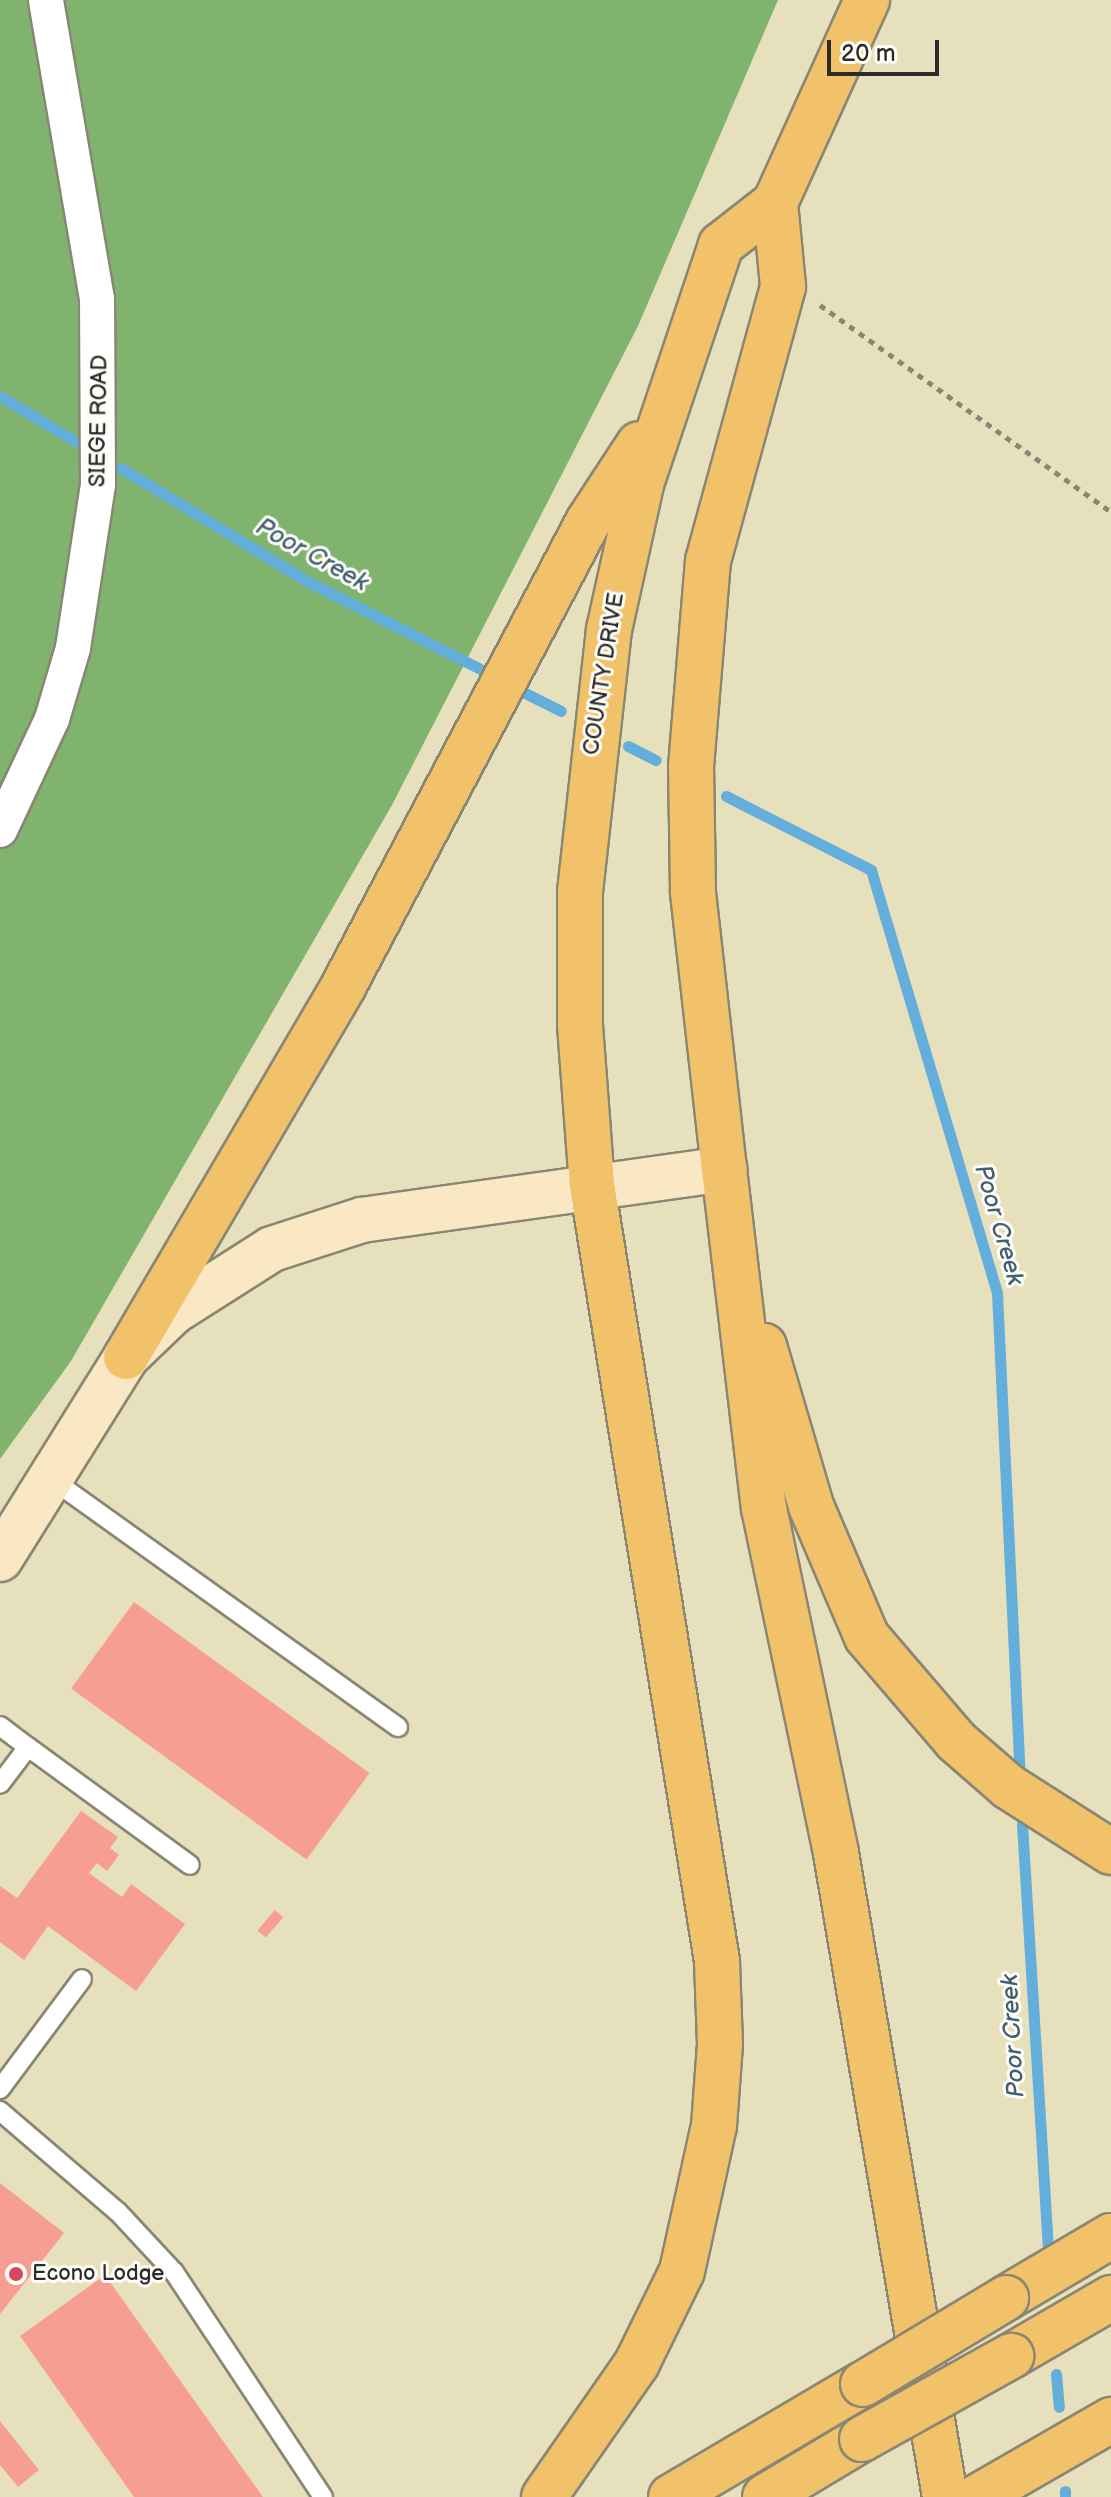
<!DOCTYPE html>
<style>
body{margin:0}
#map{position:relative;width:1111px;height:2497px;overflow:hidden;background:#e7e0bc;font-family:"Balsamiq Sans",sans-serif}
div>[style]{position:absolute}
.forest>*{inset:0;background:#7fb36e}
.stream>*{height:11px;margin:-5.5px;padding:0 5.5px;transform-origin:5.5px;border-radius:5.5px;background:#63aedb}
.building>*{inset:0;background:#f69e92;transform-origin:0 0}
.path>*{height:5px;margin-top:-2.5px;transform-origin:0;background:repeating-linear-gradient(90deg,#898674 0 6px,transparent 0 12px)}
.roads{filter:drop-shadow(2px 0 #898674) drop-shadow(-2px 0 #898674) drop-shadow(0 2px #898674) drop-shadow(0 -2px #898674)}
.service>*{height:18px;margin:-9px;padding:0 9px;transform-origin:9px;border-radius:9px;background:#fff}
.minor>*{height:34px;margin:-17px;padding:0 17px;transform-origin:17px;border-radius:17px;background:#fff}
.secondary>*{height:44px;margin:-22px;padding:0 22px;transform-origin:22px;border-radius:22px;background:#fae7c3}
.trunk>*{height:44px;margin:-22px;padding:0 22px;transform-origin:22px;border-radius:22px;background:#f2c26a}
.motorway>*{height:44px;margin:-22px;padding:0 22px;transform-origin:22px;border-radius:22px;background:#f2c26a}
.bridges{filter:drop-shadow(2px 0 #898674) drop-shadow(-2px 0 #898674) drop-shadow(0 2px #898674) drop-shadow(0 -2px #898674)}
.motorway-bridge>*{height:44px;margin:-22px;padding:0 22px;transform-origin:22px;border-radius:22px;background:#f2c26a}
.dots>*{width:22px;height:22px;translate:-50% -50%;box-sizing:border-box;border:4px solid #fdfcf7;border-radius:50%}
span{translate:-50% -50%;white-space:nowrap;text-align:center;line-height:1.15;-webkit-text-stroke:6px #fdfcf7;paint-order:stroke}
.street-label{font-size:22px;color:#2b2b2b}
.poi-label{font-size:22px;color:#2b2b2b}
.left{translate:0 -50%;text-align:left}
.water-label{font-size:24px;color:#415f71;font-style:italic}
.scale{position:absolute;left:827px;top:40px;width:112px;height:36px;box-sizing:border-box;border:4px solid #2b2b2b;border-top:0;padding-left:10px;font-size:24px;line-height:28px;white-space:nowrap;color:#2b2b2b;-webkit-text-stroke:6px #fdfcf7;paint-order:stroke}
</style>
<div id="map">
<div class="forest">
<div style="clip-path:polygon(0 0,778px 0,638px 326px,392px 805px,71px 1361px,0 1459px)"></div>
</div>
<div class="stream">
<div style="left:0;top:396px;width:93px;rotate:31deg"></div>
<div style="left:121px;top:468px;width:215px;rotate:31.3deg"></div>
<div style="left:305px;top:580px;width:203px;rotate:26.9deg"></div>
<div style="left:525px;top:693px;width:40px;rotate:26.6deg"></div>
<div style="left:628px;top:746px;width:31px;rotate:27deg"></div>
<div style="left:726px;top:796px;width:163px;rotate:27deg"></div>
<div style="left:871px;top:870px;width:441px;rotate:73.4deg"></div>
<div style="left:997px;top:1293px;width:475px;rotate:87.3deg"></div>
<div style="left:1022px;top:1824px;width:423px;rotate:86.5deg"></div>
<div style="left:1056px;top:2374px;width:33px;rotate:85deg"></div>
<div style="left:1065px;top:2491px;width:6px;rotate:90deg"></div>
</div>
<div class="building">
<div style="left:134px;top:1602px;width:291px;height:107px;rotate:36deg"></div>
<div style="clip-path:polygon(81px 1811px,118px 1837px,110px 1848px,119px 1855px,107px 1871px,97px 1863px,89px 1873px,122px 1897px,131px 1884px,185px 1924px,136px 1991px,48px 1926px,24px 1960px,0 1942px,0 1886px,17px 1898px)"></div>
<div style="left:275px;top:1910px;width:11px;height:27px;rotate:41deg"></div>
<div style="clip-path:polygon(0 2183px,64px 2233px,0 2314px)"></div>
<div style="clip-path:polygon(105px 2275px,263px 2497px,134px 2497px,20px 2336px)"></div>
<div style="clip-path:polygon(0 2421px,39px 2470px,18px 2487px,0 2465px)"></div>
</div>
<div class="path">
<div style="left:820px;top:305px;width:357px;rotate:35.4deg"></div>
</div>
<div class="roads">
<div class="service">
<div style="left:50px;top:1478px;width:428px;rotate:35.6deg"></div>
<div style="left:0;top:1726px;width:35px;rotate:37deg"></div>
<div style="left:28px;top:1747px;width:46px;rotate:127.1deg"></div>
<div style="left:28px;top:1747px;width:200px;rotate:36.1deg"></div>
<div style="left:0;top:2089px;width:137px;rotate:-53.3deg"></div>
<div style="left:0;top:2111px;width:155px;rotate:40.6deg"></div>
<div style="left:118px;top:2212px;width:82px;rotate:47deg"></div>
<div style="left:174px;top:2272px;width:270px;rotate:56.5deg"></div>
</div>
<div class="minor">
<div style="left:0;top:830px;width:123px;rotate:-64.9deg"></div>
<div style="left:52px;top:719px;width:74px;rotate:-73.5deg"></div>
<div style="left:73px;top:648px;width:165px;rotate:-81.3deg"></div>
<div style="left:98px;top:485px;width:186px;rotate:-90.3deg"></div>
<div style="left:97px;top:299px;width:303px;rotate:-99.7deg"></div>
</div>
<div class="secondary">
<div style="left:0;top:1559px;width:238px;rotate:-58deg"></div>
<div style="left:126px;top:1357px;width:65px;rotate:-43.8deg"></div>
<div style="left:173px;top:1312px;width:117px;rotate:-32.5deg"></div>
<div style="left:272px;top:1249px;width:95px;rotate:-17.9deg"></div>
<div style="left:362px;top:1220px;width:366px;rotate:-8deg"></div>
</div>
<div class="trunk">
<div style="left:724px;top:1169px;width:280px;rotate:-96.4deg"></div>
<div style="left:693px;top:891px;width:124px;rotate:-90.9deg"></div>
<div style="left:691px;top:767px;width:207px;rotate:-85.3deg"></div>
<div style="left:708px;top:561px;width:285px;rotate:-74.7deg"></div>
<div style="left:783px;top:286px;width:83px;rotate:-95.5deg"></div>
<div style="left:592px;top:1185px;width:160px;rotate:-94.3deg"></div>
<div style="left:580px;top:1025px;width:133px;rotate:-90deg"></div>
<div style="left:580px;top:892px;width:264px;rotate:-83.7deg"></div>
<div style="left:609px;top:630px;width:149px;rotate:-77.6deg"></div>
<div style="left:641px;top:484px;width:252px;rotate:-71.5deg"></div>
<div style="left:721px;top:245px;width:68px;rotate:-37.9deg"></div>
<div style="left:775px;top:203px;width:223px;rotate:-65.6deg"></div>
<div style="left:126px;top:1357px;width:431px;rotate:-59.6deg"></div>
<div style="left:344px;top:985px;width:523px;rotate:-62.21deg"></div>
<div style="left:588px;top:522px;width:93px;rotate:-56.8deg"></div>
</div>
<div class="motorway">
<div style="left:724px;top:1169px;width:341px;rotate:83.3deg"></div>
<div style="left:764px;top:1508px;width:352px;rotate:78.2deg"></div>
<div style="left:836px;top:1853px;width:653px;rotate:80.39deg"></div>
<div style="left:764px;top:1346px;width:167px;rotate:73.6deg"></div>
<div style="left:811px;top:1506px;width:142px;rotate:66.9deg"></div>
<div style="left:867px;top:1637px;width:137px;rotate:49.4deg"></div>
<div style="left:956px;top:1741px;width:70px;rotate:41deg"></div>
<div style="left:1009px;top:1787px;width:121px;rotate:32.5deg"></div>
<div style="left:1006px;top:2298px;width:122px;rotate:-30.6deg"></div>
<div style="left:1011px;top:2356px;width:116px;rotate:-30.1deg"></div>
<div style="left:544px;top:2497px;width:163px;rotate:-55.2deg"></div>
<div style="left:637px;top:2363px;width:102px;rotate:-63.9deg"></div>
<div style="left:682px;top:2271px;width:148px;rotate:-77.6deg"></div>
<div style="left:714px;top:2126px;width:82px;rotate:-85.8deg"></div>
<div style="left:720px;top:2044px;width:83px;rotate:-92.1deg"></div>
<div style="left:717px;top:1961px;width:786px;rotate:-99.15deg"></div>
<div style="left:671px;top:2497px;width:223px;rotate:-30.5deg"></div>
<div style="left:765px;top:2497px;width:113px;rotate:-30.9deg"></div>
<div style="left:977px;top:2497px;width:155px;rotate:-29.9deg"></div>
</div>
</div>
<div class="bridges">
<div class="motorway-bridge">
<div style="left:863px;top:2384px;width:167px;rotate:-31deg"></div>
<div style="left:862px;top:2439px;width:171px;rotate:-29.1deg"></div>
</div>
</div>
<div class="dots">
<div style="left:16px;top:2274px;background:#d1495b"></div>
</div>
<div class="street-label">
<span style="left:99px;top:421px;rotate:-89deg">SIEGE ROAD</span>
<span style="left:604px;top:674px;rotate:-81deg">COUNTY DRIVE</span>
</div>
<div class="poi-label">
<span class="left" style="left:32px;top:2274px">Econo Lodge</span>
</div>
<div class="water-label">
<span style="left:312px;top:555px;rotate:29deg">Poor Creek</span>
<span style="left:999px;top:1225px;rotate:74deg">Poor Creek</span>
<span style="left:1013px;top:2036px;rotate:-93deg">Poor Creek</span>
</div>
<div class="scale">20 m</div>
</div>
